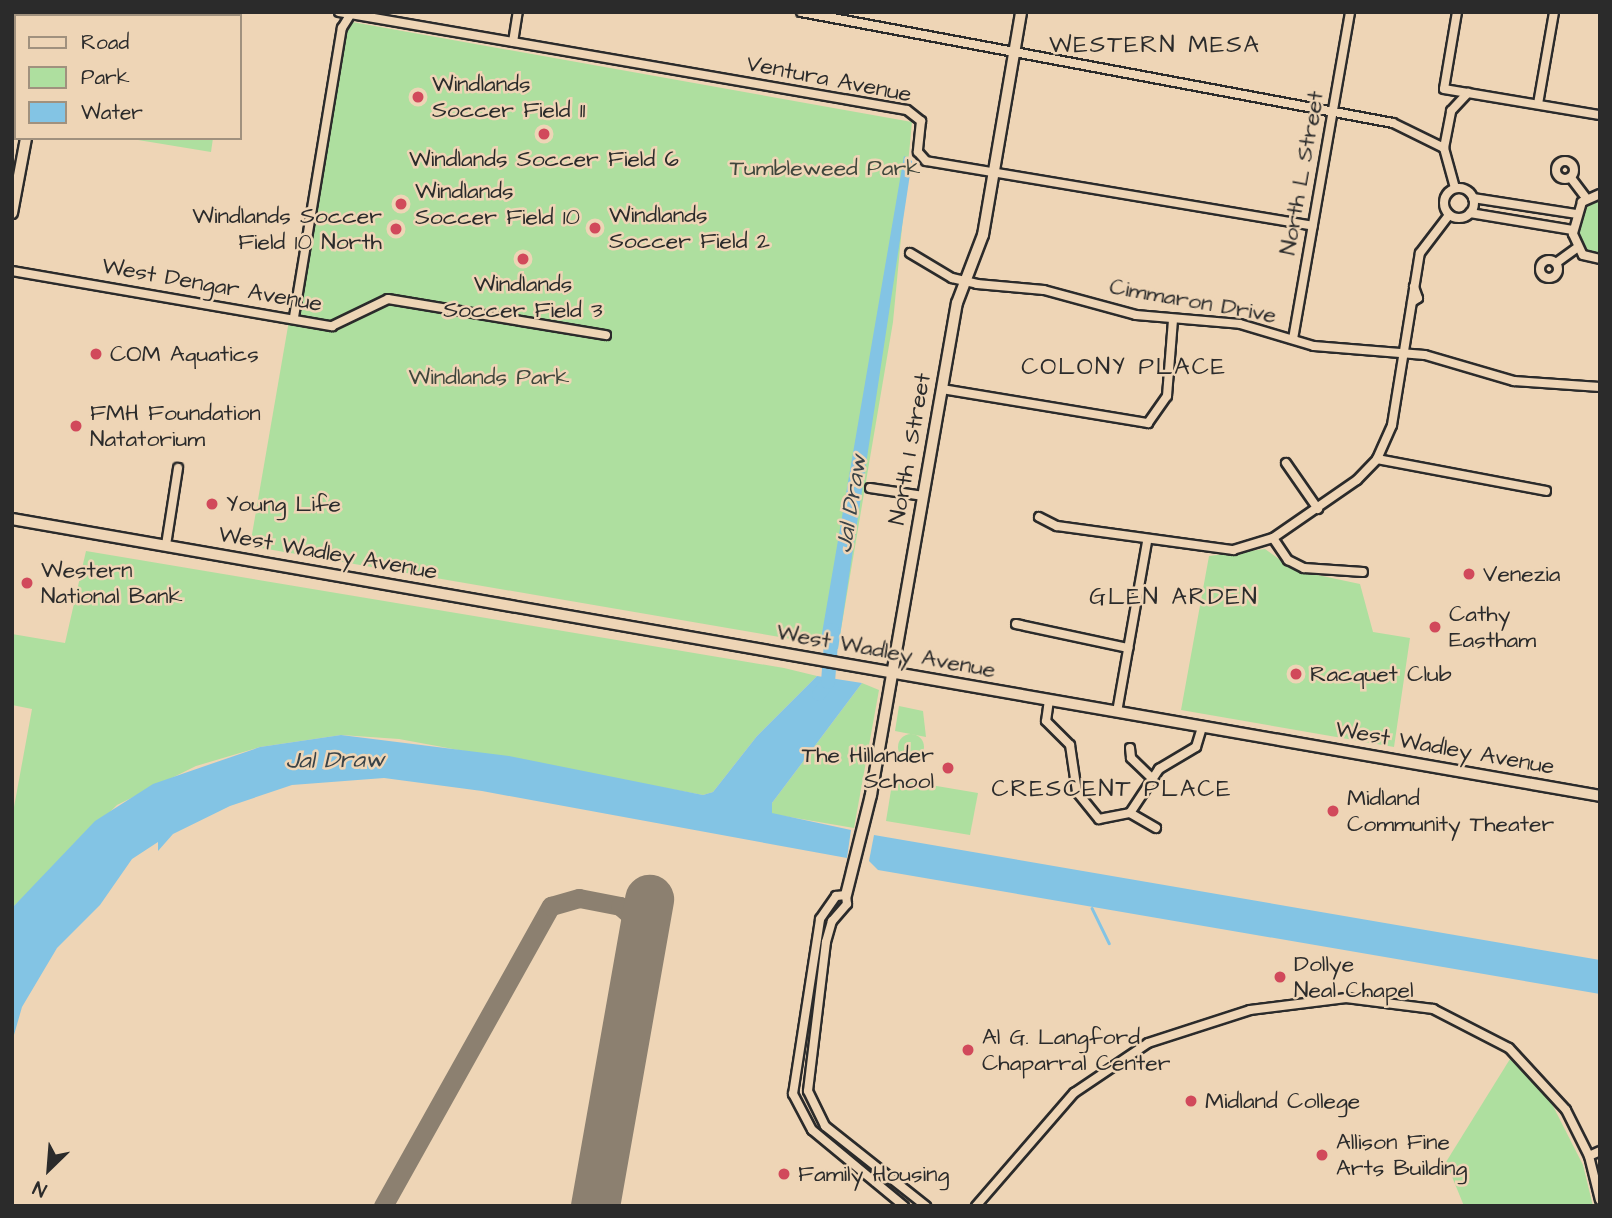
<!DOCTYPE html>
<style>
body{margin:0}
#map{position:relative;width:1612px;height:1218px;overflow:hidden;background:#eed5b6;font-family:"Architects Daughter",sans-serif}
div>[style]{position:absolute}
.green>*{inset:0;background:#aedf9f}
.round{border-radius:50%}
.water>*{inset:0;background:#83c4e4}
.stream>*{height:2.5px;margin:-1.25px;padding:0 1.25px;transform-origin:1.25px;border-radius:1.25px;background:#83c4e4}
.river>*{height:14px;margin:-7px;padding:0 7px;transform-origin:7px;border-radius:7px;background:#83c4e4}
.taxiway>*{height:19px;margin:-9.5px;padding:0 9.5px;transform-origin:9.5px;border-radius:9.5px;background:#8c8070}
.runway>*{height:49px;margin:-24.5px;padding:0 24.5px;transform-origin:24.5px;border-radius:24.5px;background:#8c8070}
.roads{filter:drop-shadow(2px 0 #2b2b2b) drop-shadow(-2px 0 #2b2b2b) drop-shadow(0 2px #2b2b2b) drop-shadow(0 -2px #2b2b2b)}
.street>*{height:8px;margin:-4px;padding:0 4px;transform-origin:4px;border-radius:4px;background:#eed5b6}
.street>.ring{margin:-4px;padding:0;box-sizing:content-box;background:none;border:8px solid #eed5b6;border-radius:50%}
.secondary>*{height:10px;margin:-5px;padding:0 5px;transform-origin:5px;border-radius:5px;background:#eed5b6}
.dots>*{width:19px;height:19px;translate:-50% -50%;box-sizing:border-box;border:4px solid #eed5b6;border-radius:50%}
span{translate:-50% -50%;white-space:nowrap;text-align:center;line-height:1.15;-webkit-text-stroke:5px #eed5b6;paint-order:stroke}
.street-label{font-size:23px;color:#2b2b2b}
.poi-label{font-size:23px;color:#2b2b2b}
.left{translate:0 -50%;text-align:left}
.right{translate:-100% -50%;text-align:right}
.park-label{font-size:23px;color:#3f463c}
.neighbourhood-label{font-size:24px;color:#2b2b2b;letter-spacing:2px}
.water-label{font-size:24px;color:#384247;font-style:italic}
.frame{position:absolute;inset:0;border:14px solid #2b2b2b;pointer-events:none}
.legend{position:absolute;left:14px;top:14px;width:228px;height:126px;box-sizing:border-box;background:#eed5b6;border:2px solid #a0917e;margin:0;padding:9px 12px;list-style:none;font-size:21px;color:#2b2b2b}
.legend li{display:flex;align-items:center;gap:14px;height:35px}
.legend b{width:35px;border:2px solid #a0917e}
.north{position:absolute;left:14px;top:1134px;width:70px;height:70px;-webkit-text-stroke:5px #eed5b6;paint-order:stroke;rotate:205deg;font-size:19px;font-weight:700;line-height:28px;text-align:center;color:#2b2b2b}
.north::after{content:'';display:block;margin:auto;width:24px;height:32px;background:#2b2b2b;clip-path:polygon(50% 0,100% 100%,50% 72%,0 100%)}
</style>
<div id="map">
<div class="green">
<div style="clip-path:polygon(55px 12px,235px 12px,54px 16px)"></div>
<div style="clip-path:polygon(341px 20px,912px 122px,893px 322px,838px 647px,250px 546px)"></div>
<div style="clip-path:polygon(126px 138px,213px 138px,211px 152px)"></div>
<div style="clip-path:polygon(1591px 200px,1600px 200px,1600px 254px,1584px 250px,1577px 237px,1581px 212px)"></div>
<div style="clip-path:polygon(1265px 549px,1294px 570px,1360px 584px,1373px 632px,1410px 638px,1394px 747px,1181px 710px,1209px 556px)"></div>
<div style="clip-path:polygon(86px 551px,784px 668px,817px 676px,757px 736px,713px 792px,703px 795px,399px 739px,341px 735px,260px 747px,196px 766px,117px 805px,12px 908px,12px 818px,32px 709px,12px 705px,12px 634px,65px 643px)"></div>
<div style="clip-path:polygon(862px 683px,879px 690px,854px 828px,772px 814px,772px 803px)"></div>
<div style="clip-path:polygon(899px 706px,923px 711px,926px 737px,895px 731px)"></div>
<div class="round" style="left:898px;top:734px;width:26px;height:26px"></div>
<div style="clip-path:polygon(907px 781px,978px 793px,970px 835px,886px 821px,892px 784px)"></div>
<div style="clip-path:polygon(1510px 1059px,1551px 1102px,1583px 1165px,1593px 1206px,1464px 1206px,1446px 1162px)"></div>
</div>
<div class="water">
<div style="clip-path:polygon(904px 156px,912px 161px,838px 649px,820px 645px)"></div>
<div style="clip-path:polygon(817px 676px,862px 683px,772px 803px,772px 813px,851px 830px,847px 858px,482px 791px,384px 778px,292px 785px,230px 806px,173px 834px,158px 851px,158px 842px,132px 859px,100px 905px,57px 948px,22px 1007px,12px 1042px,12px 908px,95px 821px,153px 784px,260px 747px,341px 735px,509px 756px,703px 795px,713px 792px,757px 736px)"></div>
<div style="clip-path:polygon(874px 835px,1600px 960px,1600px 994px,878px 870px,869px 861px)"></div>
</div>
<div class="stream">
<div style="left:1092px;top:908px;width:39px;rotate:64deg"></div>
</div>
<div class="river">
<div style="left:819px;top:694px;width:15px;rotate:-53deg"></div>
<div style="left:828px;top:682px;width:52px;rotate:-85.6deg"></div>
</div>
<div class="taxiway">
<div style="left:383px;top:1206px;width:344px;rotate:-60.8deg"></div>
<div style="left:551px;top:906px;width:29px;rotate:-16deg"></div>
<div style="left:579px;top:898px;width:42px;rotate:11deg"></div>
<div style="left:620px;top:906px;width:21px;rotate:41deg"></div>
<div style="left:636px;top:920px;width:23px;rotate:77deg"></div>
</div>
<div class="runway">
<div style="left:595px;top:1206px;width:312px;rotate:-80deg"></div>
</div>
<div class="roads">
<div class="street">
<div style="left:339px;top:12px;width:576px;rotate:9.79deg"></div>
<div style="left:907px;top:110px;width:18px;rotate:38deg"></div>
<div style="left:921px;top:121px;width:31px;rotate:96deg"></div>
<div style="left:918px;top:152px;width:12px;rotate:48deg"></div>
<div style="left:926px;top:161px;width:392px;rotate:9.5deg"></div>
<div style="left:801px;top:12px;width:602px;rotate:10.62deg"></div>
<div style="left:1393px;top:123px;width:57px;rotate:26.1deg"></div>
<div style="left:1457px;top:12px;width:78px;rotate:99.6deg"></div>
<div style="left:1444px;top:89px;width:158px;rotate:9.5deg"></div>
<div style="left:513px;top:42px;width:30px;rotate:-81deg"></div>
<div style="left:1538px;top:104px;width:93px;rotate:-80.1deg"></div>
<div class="ring" style="left:1556px;top:161px;width:10px;height:10px"></div>
<div style="left:1571px;top:178px;width:25px;rotate:53deg"></div>
<div class="ring" style="left:1444px;top:188px;width:22px;height:22px"></div>
<div style="left:1455px;top:188px;width:41px;rotate:-105.4deg"></div>
<div style="left:1444px;top:148px;width:38px;rotate:-79deg"></div>
<div style="left:1451px;top:111px;width:25px;rotate:-47deg"></div>
<div style="left:1600px;top:194px;width:20px;rotate:156deg"></div>
<div style="left:1582px;top:202px;width:33px;rotate:106deg"></div>
<div style="left:1573px;top:234px;width:23px;rotate:65deg"></div>
<div style="left:1583px;top:255px;width:17px;rotate:13deg"></div>
<div style="left:1473px;top:198px;width:104px;rotate:8.8deg"></div>
<div style="left:1470px;top:213px;width:104px;rotate:9.4deg"></div>
<div style="left:910px;top:253px;width:49px;rotate:30.8deg"></div>
<div style="left:952px;top:278px;width:26px;rotate:13deg"></div>
<div style="left:977px;top:284px;width:67px;rotate:5.1deg"></div>
<div style="left:1044px;top:290px;width:95px;rotate:15.2deg"></div>
<div style="left:1136px;top:315px;width:104px;rotate:4.9deg"></div>
<div style="left:1240px;top:324px;width:77px;rotate:16.6deg"></div>
<div style="left:1314px;top:346px;width:111px;rotate:4.6deg"></div>
<div style="left:1425px;top:355px;width:93px;rotate:16.3deg"></div>
<div style="left:1514px;top:381px;width:86px;rotate:4deg"></div>
<div class="ring" style="left:1540px;top:260px;width:10px;height:10px"></div>
<div style="left:1556px;top:263px;width:26px;rotate:-36deg"></div>
<div style="left:12px;top:271px;width:325px;rotate:9.8deg"></div>
<div style="left:332px;top:326px;width:62px;rotate:-25.7deg"></div>
<div style="left:388px;top:299px;width:221px;rotate:9.4deg"></div>
<div style="left:1412px;top:302px;width:7px;rotate:-34deg"></div>
<div style="left:1418px;top:298px;width:12px;rotate:-110deg"></div>
<div style="left:294px;top:317px;width:293px;rotate:-80.6deg"></div>
<div style="left:342px;top:28px;width:19px;rotate:-58deg"></div>
<div style="left:1293px;top:339px;width:332px;rotate:-80.1deg"></div>
<div style="left:942px;top:389px;width:209px;rotate:9.4deg"></div>
<div style="left:1148px;top:423px;width:33px;rotate:-55deg"></div>
<div style="left:1167px;top:396px;width:77px;rotate:-85.5deg"></div>
<div style="left:1377px;top:459px;width:172px;rotate:10.7deg"></div>
<div style="left:1286px;top:463px;width:56px;rotate:55.2deg"></div>
<div style="left:870px;top:488px;width:54px;rotate:8.6deg"></div>
<div style="left:1039px;top:517px;width:20px;rotate:27deg"></div>
<div style="left:1057px;top:526px;width:178px;rotate:7.8deg"></div>
<div style="left:1233px;top:550px;width:42px;rotate:-16.7deg"></div>
<div style="left:1273px;top:538px;width:102px;rotate:-34.6deg"></div>
<div style="left:1357px;top:480px;width:29px;rotate:-46deg"></div>
<div style="left:1377px;top:459px;width:37px;rotate:-66deg"></div>
<div style="left:1392px;top:425px;width:174px;rotate:-80.8deg"></div>
<div style="left:1420px;top:253px;width:48px;rotate:-52.7deg"></div>
<div style="left:1273px;top:538px;width:27px;rotate:56deg"></div>
<div style="left:1288px;top:560px;width:18px;rotate:27deg"></div>
<div style="left:1304px;top:568px;width:59px;rotate:3.9deg"></div>
<div style="left:166px;top:545px;width:78px;rotate:-81.1deg"></div>
<div style="left:1016px;top:624px;width:115px;rotate:12.1deg"></div>
<div style="left:1049px;top:700px;width:21px;rotate:98deg"></div>
<div style="left:1046px;top:721px;width:34px;rotate:45deg"></div>
<div style="left:1070px;top:745px;width:48px;rotate:81.5deg"></div>
<div style="left:1077px;top:792px;width:35px;rotate:51deg"></div>
<div style="left:1099px;top:819px;width:32px;rotate:-11deg"></div>
<div style="left:1130px;top:813px;width:53px;rotate:-56.6deg"></div>
<div style="left:1159px;top:769px;width:43px;rotate:-30.7deg"></div>
<div style="left:1196px;top:747px;width:21px;rotate:-73deg"></div>
<div style="left:1117px;top:712px;width:174px;rotate:-80deg"></div>
<div style="left:1130px;top:748px;width:10px;rotate:84deg"></div>
<div style="left:1131px;top:758px;width:30px;rotate:44deg"></div>
<div style="left:1130px;top:813px;width:30px;rotate:30deg"></div>
<div style="left:1589px;top:1156px;width:12px;rotate:-24deg"></div>
<div style="left:904px;top:1206px;width:119px;rotate:-140.4deg"></div>
<div style="left:812px;top:1130px;width:41px;rotate:-117.8deg"></div>
<div style="left:793px;top:1094px;width:177px;rotate:-81.2deg"></div>
<div style="left:820px;top:919px;width:28px;rotate:-55deg"></div>
<div style="left:836px;top:896px;width:10px;rotate:-6deg"></div>
<div style="left:846px;top:895px;width:9px;rotate:84deg"></div>
<div style="left:847px;top:904px;width:23px;rotate:131deg"></div>
<div style="left:832px;top:921px;width:22px;rotate:106deg"></div>
<div style="left:826px;top:942px;width:150px;rotate:96.9deg"></div>
<div style="left:808px;top:1091px;width:39px;rotate:64deg"></div>
<div style="left:825px;top:1126px;width:129px;rotate:38.4deg"></div>
<div style="left:976px;top:1206px;width:150px;rotate:-49.1deg"></div>
<div style="left:1074px;top:1093px;width:89px;rotate:-34deg"></div>
<div style="left:1148px;top:1043px;width:107px;rotate:-17.9deg"></div>
<div style="left:1250px;top:1010px;width:97px;rotate:-7.1deg"></div>
<div style="left:1346px;top:998px;width:88px;rotate:7.2deg"></div>
<div style="left:1433px;top:1009px;width:85px;rotate:27.2deg"></div>
<div style="left:1509px;top:1048px;width:84px;rotate:47.4deg"></div>
<div style="left:1566px;top:1110px;width:51px;rotate:63.4deg"></div>
<div style="left:1589px;top:1156px;width:45px;rotate:76deg"></div>
</div>
<div class="secondary">
<div style="left:47px;top:16px;width:4px;rotate:-76deg"></div>
<div style="left:12px;top:24px;width:4px;rotate:14deg"></div>
<div style="left:12px;top:213px;width:76px;rotate:-79.4deg"></div>
<div style="left:12px;top:519px;width:1612px;rotate:9.89deg"></div>
<div style="left:846px;top:895px;width:103px;rotate:-76deg"></div>
<div style="left:871px;top:795px;width:499px;rotate:-80.1deg"></div>
<div style="left:957px;top:303px;width:73px;rotate:-69.1deg"></div>
<div style="left:983px;top:235px;width:226px;rotate:-80.3deg"></div>
</div>
</div>
<div class="dots">
<div style="left:418px;top:97px;background:#d1495b"></div>
<div style="left:544px;top:134px;background:#d1495b"></div>
<div style="left:401px;top:204px;background:#d1495b"></div>
<div style="left:595px;top:228px;background:#d1495b"></div>
<div style="left:396px;top:229px;background:#d1495b"></div>
<div style="left:523px;top:259px;background:#d1495b"></div>
<div style="left:96px;top:354px;background:#d1495b"></div>
<div style="left:76px;top:426px;background:#d1495b"></div>
<div style="left:212px;top:504px;background:#d1495b"></div>
<div style="left:1469px;top:574px;background:#d1495b"></div>
<div style="left:27px;top:583px;background:#d1495b"></div>
<div style="left:1435px;top:627px;background:#d1495b"></div>
<div style="left:1296px;top:674px;background:#d1495b"></div>
<div style="left:948px;top:768px;background:#d1495b"></div>
<div style="left:1333px;top:811px;background:#d1495b"></div>
<div style="left:1280px;top:977px;background:#d1495b"></div>
<div style="left:968px;top:1050px;background:#d1495b"></div>
<div style="left:1191px;top:1101px;background:#d1495b"></div>
<div style="left:1322px;top:1155px;background:#d1495b"></div>
<div style="left:784px;top:1174px;background:#d1495b"></div>
</div>
<div class="street-label">
<span style="left:829px;top:79px;rotate:11deg">Ventura Avenue</span>
<span style="left:1302px;top:173px;rotate:-80deg">North L Street</span>
<span style="left:212px;top:285px;rotate:10deg">West Dengar Avenue</span>
<span style="left:1193px;top:301px;rotate:10deg">Cimmaron Drive</span>
<span style="left:910px;top:449px;rotate:-80deg">North I Street</span>
<span style="left:328px;top:553px;rotate:10deg">West Wadley Avenue</span>
<span style="left:886px;top:651px;rotate:10deg">West Wadley Avenue</span>
<span style="left:1445px;top:748px;rotate:10deg">West Wadley Avenue</span>
</div>
<div class="poi-label">
<span class="left" style="left:432px;top:97px">Windlands<br>Soccer Field 11</span>
<span style="left:544px;top:159px">Windlands Soccer Field 6</span>
<span class="left" style="left:415px;top:204px">Windlands<br>Soccer Field 10</span>
<span class="left" style="left:609px;top:228px">Windlands<br>Soccer Field 2</span>
<span class="right" style="left:382px;top:229px">Windlands Soccer<br>Field 10 North</span>
<span style="left:523px;top:297px">Windlands<br>Soccer Field 3</span>
<span class="left" style="left:110px;top:354px">COM Aquatics</span>
<span class="left" style="left:90px;top:426px">FMH Foundation<br>Natatorium</span>
<span class="left" style="left:226px;top:504px">Young Life</span>
<span class="left" style="left:41px;top:583px">Western<br>National Bank</span>
<span class="left" style="left:1483px;top:574px">Venezia</span>
<span class="left" style="left:1449px;top:627px">Cathy<br>Eastham</span>
<span class="left" style="left:1310px;top:674px">Racquet Club</span>
<span class="right" style="left:934px;top:768px">The Hillander<br>School</span>
<span class="left" style="left:1347px;top:811px">Midland<br>Community Theater</span>
<span class="left" style="left:1294px;top:977px">Dollye<br>Neal Chapel</span>
<span class="left" style="left:982px;top:1050px">Al G. Langford<br>Chaparral Center</span>
<span class="left" style="left:1205px;top:1101px">Midland College</span>
<span class="left" style="left:1336px;top:1155px">Allison Fine<br>Arts Building</span>
<span class="left" style="left:798px;top:1174px">Family Housing</span>
</div>
<div class="park-label">
<span style="left:825px;top:168px">Tumbleweed Park</span>
<span style="left:489px;top:377px">Windlands Park</span>
</div>
<div class="neighbourhood-label">
<span style="left:1155px;top:46px">WESTERN MESA</span>
<span style="left:1124px;top:368px">COLONY PLACE</span>
<span style="left:1174px;top:598px">GLEN ARDEN</span>
<span style="left:1112px;top:790px">CRESCENT PLACE</span>
</div>
<div class="water-label">
<span style="left:852px;top:504px;rotate:-81deg">Jal Draw</span>
<span style="left:335px;top:761px;rotate:-1deg">Jal Draw</span>
</div>
<div class="frame"></div>
<ul class="legend">
<li><b style="height:9px;background:#eed5b6"></b>Road</li>
<li><b style="height:19px;background:#aedf9f"></b>Park</li>
<li><b style="height:19px;background:#83c4e4"></b>Water</li>
</ul>
<div class="north">N</div>
</div>
